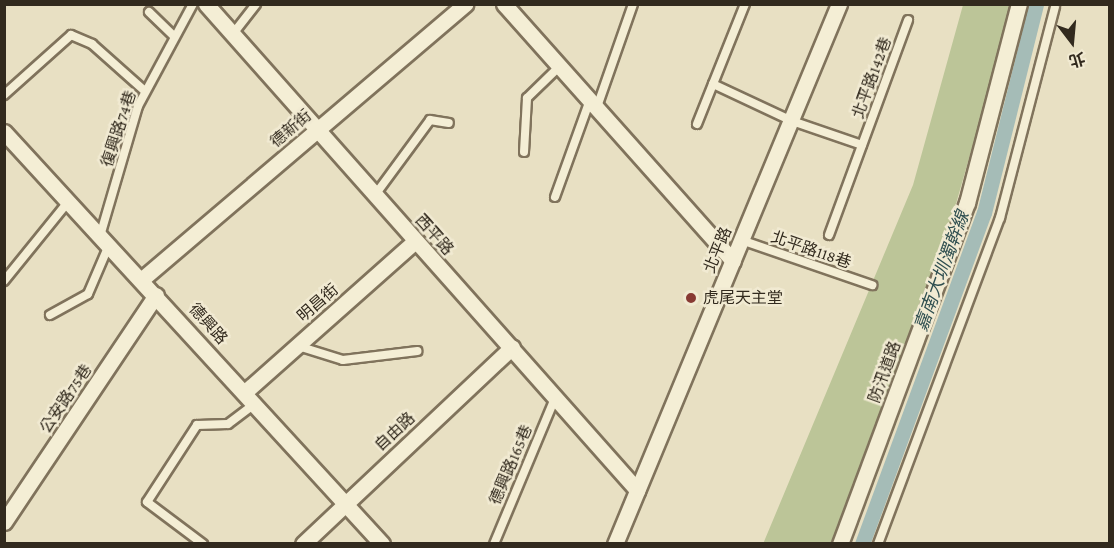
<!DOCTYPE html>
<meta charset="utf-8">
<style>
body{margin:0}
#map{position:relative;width:1114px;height:548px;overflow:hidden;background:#e8e0c3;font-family:"Crimson Pro","Noto Sans TC",serif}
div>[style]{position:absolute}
.green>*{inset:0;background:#bcc598}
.canal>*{height:15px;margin:-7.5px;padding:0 7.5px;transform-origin:7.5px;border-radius:7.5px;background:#a5bcb7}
.roads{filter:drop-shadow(2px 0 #80735c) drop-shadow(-2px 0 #80735c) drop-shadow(0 2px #80735c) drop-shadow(0 -2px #80735c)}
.service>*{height:8px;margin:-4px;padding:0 4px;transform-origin:4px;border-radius:4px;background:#f4eed5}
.minor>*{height:15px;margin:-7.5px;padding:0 7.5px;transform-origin:7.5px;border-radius:7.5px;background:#f4eed5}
.dots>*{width:16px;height:16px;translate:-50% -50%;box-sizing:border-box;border:3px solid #f1ead2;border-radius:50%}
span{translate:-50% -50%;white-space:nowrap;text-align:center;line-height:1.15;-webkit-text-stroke:5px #f1ead2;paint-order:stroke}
.street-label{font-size:16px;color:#322a1e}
.poi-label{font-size:16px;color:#322a1e}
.left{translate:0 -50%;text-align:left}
.water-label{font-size:18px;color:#2f4f50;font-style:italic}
.frame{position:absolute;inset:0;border:6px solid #322a1e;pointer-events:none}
.north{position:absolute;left:1042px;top:12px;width:60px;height:60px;-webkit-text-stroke:4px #f1ead2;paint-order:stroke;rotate:164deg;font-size:16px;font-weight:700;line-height:24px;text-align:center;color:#322a1e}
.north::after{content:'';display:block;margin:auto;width:21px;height:27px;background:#322a1e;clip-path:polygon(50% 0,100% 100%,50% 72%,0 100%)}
</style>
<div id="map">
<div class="green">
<div style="clip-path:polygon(963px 5px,1013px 5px,941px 256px,832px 543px,763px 544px,913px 185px)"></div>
</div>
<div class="canal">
<div style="left:862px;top:544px;width:353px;rotate:-69.8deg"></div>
<div style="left:984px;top:213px;width:215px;rotate:-76deg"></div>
</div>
<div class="roads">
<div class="service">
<div style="left:745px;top:4px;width:86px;rotate:111.8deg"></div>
<div style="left:713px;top:84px;width:87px;rotate:25.1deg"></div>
<div style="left:792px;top:121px;width:74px;rotate:18.9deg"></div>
<div style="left:149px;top:12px;width:35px;rotate:44deg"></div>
<div style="left:232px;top:35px;width:39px;rotate:-52deg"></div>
<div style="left:4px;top:95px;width:90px;rotate:-41.8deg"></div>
<div style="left:71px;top:35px;width:23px;rotate:23deg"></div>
<div style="left:92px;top:44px;width:71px;rotate:41.6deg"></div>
<div style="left:597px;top:107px;width:109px;rotate:-70.7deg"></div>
<div style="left:697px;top:124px;width:43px;rotate:-68.2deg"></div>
<div style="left:524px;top:152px;width:54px;rotate:-86.8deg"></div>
<div style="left:527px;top:98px;width:46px;rotate:-44.1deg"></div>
<div style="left:375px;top:195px;width:93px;rotate:-53.7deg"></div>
<div style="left:430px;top:120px;width:19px;rotate:9deg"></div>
<div style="left:555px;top:197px;width:103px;rotate:-70.2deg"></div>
<div style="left:829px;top:235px;width:229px;rotate:-69.8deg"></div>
<div style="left:100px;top:236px;width:135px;rotate:-73.7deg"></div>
<div style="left:138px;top:106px;width:116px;rotate:-61.7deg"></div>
<div style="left:741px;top:240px;width:139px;rotate:19deg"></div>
<div style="left:4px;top:281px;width:102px;rotate:-51deg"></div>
<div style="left:50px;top:315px;width:43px;rotate:-28.9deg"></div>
<div style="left:88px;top:294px;width:53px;rotate:-66.8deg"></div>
<div style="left:298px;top:346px;width:47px;rotate:17.3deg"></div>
<div style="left:343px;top:360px;width:75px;rotate:-6.9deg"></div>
<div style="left:203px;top:544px;width:70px;rotate:-143.1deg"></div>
<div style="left:147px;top:502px;width:92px;rotate:-57deg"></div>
<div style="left:197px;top:425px;width:31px;rotate:-2deg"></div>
<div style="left:228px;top:424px;width:34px;rotate:-37deg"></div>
<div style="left:494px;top:544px;width:158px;rotate:-67.3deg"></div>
<div style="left:878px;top:544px;width:348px;rotate:-69.5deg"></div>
<div style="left:1000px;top:218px;width:218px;rotate:-75.4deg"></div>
</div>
<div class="minor">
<div style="left:206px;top:4px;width:650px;rotate:48.43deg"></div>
<div style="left:504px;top:4px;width:344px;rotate:48.3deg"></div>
<div style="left:4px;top:132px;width:559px;rotate:47.46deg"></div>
<div style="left:141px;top:280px;width:426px;rotate:-40.4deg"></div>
<div style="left:245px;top:392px;width:227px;rotate:-41.6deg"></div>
<div style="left:4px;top:522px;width:273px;rotate:-56.2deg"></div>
<div style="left:303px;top:544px;width:287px;rotate:-43.3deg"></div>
<div style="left:615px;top:544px;width:585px;rotate:-67.47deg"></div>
<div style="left:840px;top:544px;width:364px;rotate:-69.6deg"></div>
<div style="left:967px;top:203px;width:206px;rotate:-75.4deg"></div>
</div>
</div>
<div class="dots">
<div style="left:691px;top:298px;background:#883a33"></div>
</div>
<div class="street-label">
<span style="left:872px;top:78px;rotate:-70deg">北平路142巷</span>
<span style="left:119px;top:129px;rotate:-72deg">復興路74巷</span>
<span style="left:291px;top:129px;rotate:-40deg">德新街</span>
<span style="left:434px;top:235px;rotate:48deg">西平路</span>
<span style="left:718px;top:250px;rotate:-68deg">北平路</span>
<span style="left:811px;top:250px;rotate:19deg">北平路118巷</span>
<span style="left:318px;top:303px;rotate:-41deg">明昌街</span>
<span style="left:208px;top:324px;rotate:48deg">德興路</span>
<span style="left:885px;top:372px;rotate:-70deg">防汛道路</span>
<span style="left:66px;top:399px;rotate:-56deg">公安路75巷</span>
<span style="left:395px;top:432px;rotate:-43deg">自由路</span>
<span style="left:511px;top:465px;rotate:-67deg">德興路165巷</span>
</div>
<div class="poi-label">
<span class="left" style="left:703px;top:298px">虎尾天主堂</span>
</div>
<div class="water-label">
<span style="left:942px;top:271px;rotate:-70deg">嘉南大圳濁幹線</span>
</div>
<div class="frame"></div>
<div class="north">北</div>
</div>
